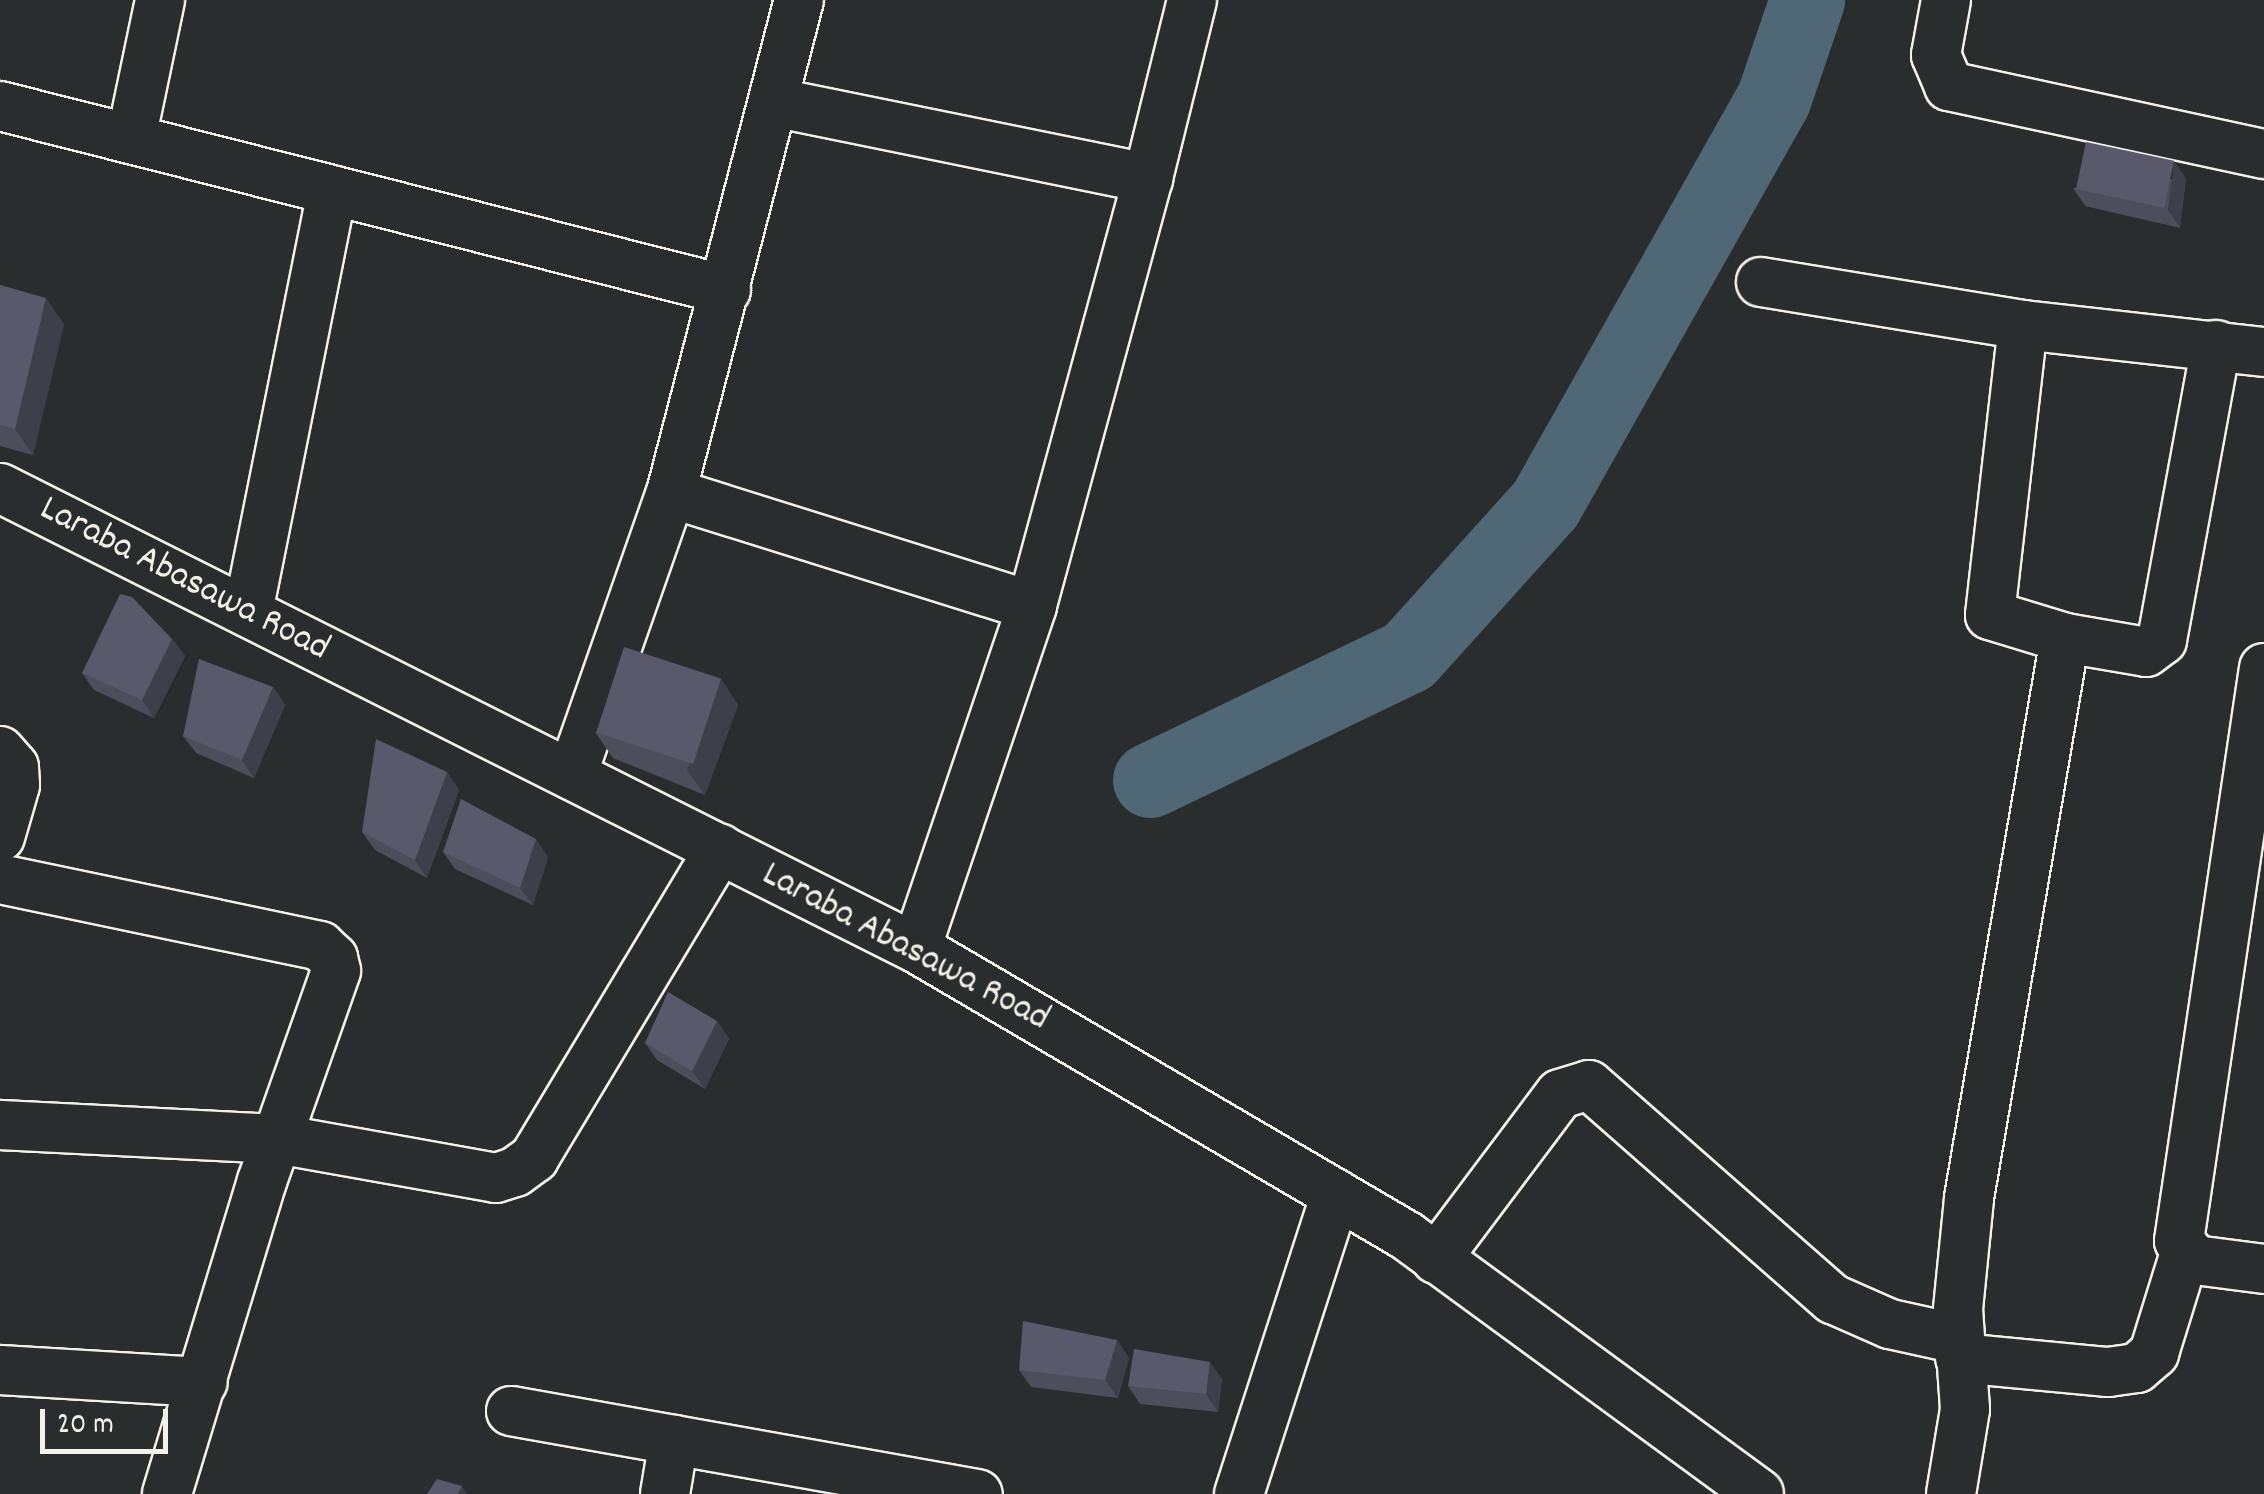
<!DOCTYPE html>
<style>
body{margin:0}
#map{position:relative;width:2264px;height:1494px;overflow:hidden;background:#2a2d2e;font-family:Dekko,sans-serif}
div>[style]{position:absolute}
.river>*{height:75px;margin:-37.5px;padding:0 37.5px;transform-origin:37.5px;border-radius:37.5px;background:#506775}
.roads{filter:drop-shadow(2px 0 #f4f1e8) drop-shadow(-2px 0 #f4f1e8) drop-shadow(0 2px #f4f1e8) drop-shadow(0 -2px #f4f1e8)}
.street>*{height:48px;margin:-24px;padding:0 24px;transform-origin:24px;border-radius:24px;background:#2a2d2e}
.wall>*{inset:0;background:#4d4d5c}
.shaded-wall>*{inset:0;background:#3f3e4b}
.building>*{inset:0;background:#5a596b;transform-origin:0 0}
span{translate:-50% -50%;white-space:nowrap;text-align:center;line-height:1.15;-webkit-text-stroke:8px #2a2d2e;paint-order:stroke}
.street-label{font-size:38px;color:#f4f1e8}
.scale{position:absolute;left:40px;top:1409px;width:128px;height:45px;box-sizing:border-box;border:5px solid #f4f1e8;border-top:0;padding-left:12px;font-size:30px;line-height:35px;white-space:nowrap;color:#f4f1e8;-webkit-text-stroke:8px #2a2d2e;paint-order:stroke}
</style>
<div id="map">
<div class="river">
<div style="left:1150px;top:780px;width:286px;rotate:-25.7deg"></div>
<div style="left:1408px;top:656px;width:205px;rotate:-48deg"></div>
<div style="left:1545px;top:504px;width:464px;rotate:-60.6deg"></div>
<div style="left:1773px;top:100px;width:106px;rotate:-71.2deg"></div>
</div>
<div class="roads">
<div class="street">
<div style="left:1946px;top:0;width:56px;rotate:100.3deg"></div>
<div style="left:1936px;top:55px;width:34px;rotate:67deg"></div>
<div style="left:1949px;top:86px;width:322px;rotate:12.2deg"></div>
<div style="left:773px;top:102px;width:383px;rotate:11.5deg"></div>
<div style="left:1148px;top:178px;width:443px;rotate:105.2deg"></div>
<div style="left:1032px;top:606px;width:361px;rotate:108.7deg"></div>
<div style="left:0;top:106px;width:749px;rotate:14.22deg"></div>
<div style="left:131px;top:139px;width:142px;rotate:-78.2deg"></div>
<div style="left:1148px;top:178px;width:183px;rotate:-76.1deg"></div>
<div style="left:1761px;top:282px;width:266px;rotate:9.3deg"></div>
<div style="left:2023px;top:325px;width:243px;rotate:6.4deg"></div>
<div style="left:2023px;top:325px;width:292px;rotate:96.5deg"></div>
<div style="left:1990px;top:615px;width:78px;rotate:17deg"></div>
<div style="left:2065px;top:638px;width:82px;rotate:9.8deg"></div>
<div style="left:2146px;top:652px;width:20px;rotate:-37deg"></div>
<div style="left:2162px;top:640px;width:300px;rotate:-79.6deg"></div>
<div style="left:0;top:488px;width:1025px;rotate:26.67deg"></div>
<div style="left:916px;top:948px;width:569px;rotate:30.39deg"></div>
<div style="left:1407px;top:1236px;width:436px;rotate:36.2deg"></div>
<div style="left:671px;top:493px;width:378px;rotate:17.4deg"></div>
<div style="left:248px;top:612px;width:430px;rotate:-78.7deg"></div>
<div style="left:2264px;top:668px;width:579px;rotate:98.44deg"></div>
<div style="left:2179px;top:1241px;width:25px;rotate:50deg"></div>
<div style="left:2195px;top:1260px;width:70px;rotate:7.4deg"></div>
<div style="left:0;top:751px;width:21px;rotate:49deg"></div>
<div style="left:14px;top:767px;width:18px;rotate:87deg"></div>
<div style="left:15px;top:785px;width:54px;rotate:106.1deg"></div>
<div style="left:572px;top:775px;width:299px;rotate:-70.7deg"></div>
<div style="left:671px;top:493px;width:509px;rotate:-75.45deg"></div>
<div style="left:0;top:879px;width:327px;rotate:11.8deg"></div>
<div style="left:320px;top:946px;width:18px;rotate:43deg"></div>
<div style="left:333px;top:958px;width:13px;rotate:77deg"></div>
<div style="left:336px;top:971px;width:223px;rotate:109.4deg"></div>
<div style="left:262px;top:1181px;width:327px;rotate:106.9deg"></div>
<div style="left:0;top:1125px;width:278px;rotate:2.9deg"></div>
<div style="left:278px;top:1139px;width:221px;rotate:10.1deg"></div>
<div style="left:496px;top:1178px;width:20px;rotate:-18deg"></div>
<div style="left:515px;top:1172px;width:24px;rotate:-36deg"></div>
<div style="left:534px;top:1158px;width:361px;rotate:-59deg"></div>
<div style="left:1436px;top:1259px;width:206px;rotate:-53.1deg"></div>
<div style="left:1560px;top:1094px;width:30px;rotate:-17deg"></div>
<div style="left:1589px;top:1085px;width:325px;rotate:41.3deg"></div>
<div style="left:1833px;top:1299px;width:62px;rotate:23.7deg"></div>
<div style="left:1890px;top:1324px;width:70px;rotate:12.4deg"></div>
<div style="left:1960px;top:1358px;width:149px;rotate:5.4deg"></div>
<div style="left:2108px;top:1372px;width:29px;rotate:-8deg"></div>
<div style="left:2137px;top:1368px;width:23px;rotate:-41deg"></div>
<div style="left:2154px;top:1353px;width:105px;rotate:-72.8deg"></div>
<div style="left:0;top:1370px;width:203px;rotate:3.4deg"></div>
<div style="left:511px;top:1411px;width:474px;rotate:10.1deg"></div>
<div style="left:665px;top:1494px;width:55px;rotate:-80.5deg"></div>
<div style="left:1239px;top:1494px;width:315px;rotate:-72.1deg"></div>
<div style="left:1951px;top:1494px;width:86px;rotate:-80.6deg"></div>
<div style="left:1965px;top:1409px;width:100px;rotate:-94deg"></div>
<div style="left:1958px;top:1309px;width:112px;rotate:-84.3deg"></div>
<div style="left:1969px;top:1198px;width:568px;rotate:-80.27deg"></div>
</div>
</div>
<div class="wall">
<div style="clip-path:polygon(2186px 178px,2180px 228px,2085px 206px,2073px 188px)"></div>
<div style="clip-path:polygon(0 285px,64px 324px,33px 455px,0 446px)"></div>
<div style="clip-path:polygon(172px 639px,185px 656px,154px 718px,94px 690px,82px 673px)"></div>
<div style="clip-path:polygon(721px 679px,738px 705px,705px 795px,613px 758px,595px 732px)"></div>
<div style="clip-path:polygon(273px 687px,285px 705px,254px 778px,196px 753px,183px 736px)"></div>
<div style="clip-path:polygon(447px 772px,459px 790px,427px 878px,375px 850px,362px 832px)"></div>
<div style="clip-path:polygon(443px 852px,548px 857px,533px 905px,455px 869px)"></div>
<div style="clip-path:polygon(717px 1021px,729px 1039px,705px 1089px,657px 1060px,645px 1043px)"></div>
<div style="clip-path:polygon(1117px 1340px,1129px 1358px,1118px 1398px,1031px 1387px,1019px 1370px)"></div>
<div style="clip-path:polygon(1222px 1379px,1218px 1412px,1140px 1404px,1128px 1386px)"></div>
</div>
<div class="shaded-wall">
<div style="clip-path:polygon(2174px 161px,2186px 178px,2180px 228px,2168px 210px)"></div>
<div style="clip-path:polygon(46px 298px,64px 324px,33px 455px,15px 429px)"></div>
<div style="clip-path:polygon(172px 639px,185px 656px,154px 718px,142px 700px)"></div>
<div style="clip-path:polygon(721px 679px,738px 705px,705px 795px,687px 770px)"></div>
<div style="clip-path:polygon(273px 687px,285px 705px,254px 778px,242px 760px)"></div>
<div style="clip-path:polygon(447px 772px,459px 790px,427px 878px,415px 860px)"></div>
<div style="clip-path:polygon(536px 839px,548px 857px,533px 905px,520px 888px)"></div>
<div style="clip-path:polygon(717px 1021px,729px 1039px,705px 1089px,692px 1071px)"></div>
<div style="clip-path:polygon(1117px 1340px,1129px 1358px,1118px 1398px,1105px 1380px)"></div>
<div style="clip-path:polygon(1210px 1362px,1222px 1379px,1218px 1412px,1206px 1394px)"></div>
<div style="clip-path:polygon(462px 1486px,467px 1494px,458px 1494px)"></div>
</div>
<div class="building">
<div style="left:2086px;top:142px;width:90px;height:48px;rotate:12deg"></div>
<div style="clip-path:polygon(0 285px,46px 298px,15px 429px,0 425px)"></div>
<div style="clip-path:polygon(120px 594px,132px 597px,172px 639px,142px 700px,82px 673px)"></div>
<div style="left:624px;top:647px;width:102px;height:90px;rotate:18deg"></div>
<div style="clip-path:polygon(199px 659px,273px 687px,242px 760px,183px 736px)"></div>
<div style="clip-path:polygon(376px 739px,447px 772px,415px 860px,362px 832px)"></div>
<div style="clip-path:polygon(461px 799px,536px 839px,520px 888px,443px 852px)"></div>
<div style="clip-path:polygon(668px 992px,717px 1021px,692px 1071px,645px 1043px)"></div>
<div style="clip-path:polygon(1023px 1321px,1117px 1340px,1105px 1380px,1019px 1370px)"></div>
<div style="clip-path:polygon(1134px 1349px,1210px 1362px,1206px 1394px,1128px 1386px)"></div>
<div style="clip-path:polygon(437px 1479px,462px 1486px,458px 1494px,427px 1494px)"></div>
</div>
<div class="street-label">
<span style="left:184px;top:580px;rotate:27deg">Laraba Abasawa Road</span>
<span style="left:905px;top:948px;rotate:28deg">Laraba Abasawa Road</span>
</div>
<div class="scale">20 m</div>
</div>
